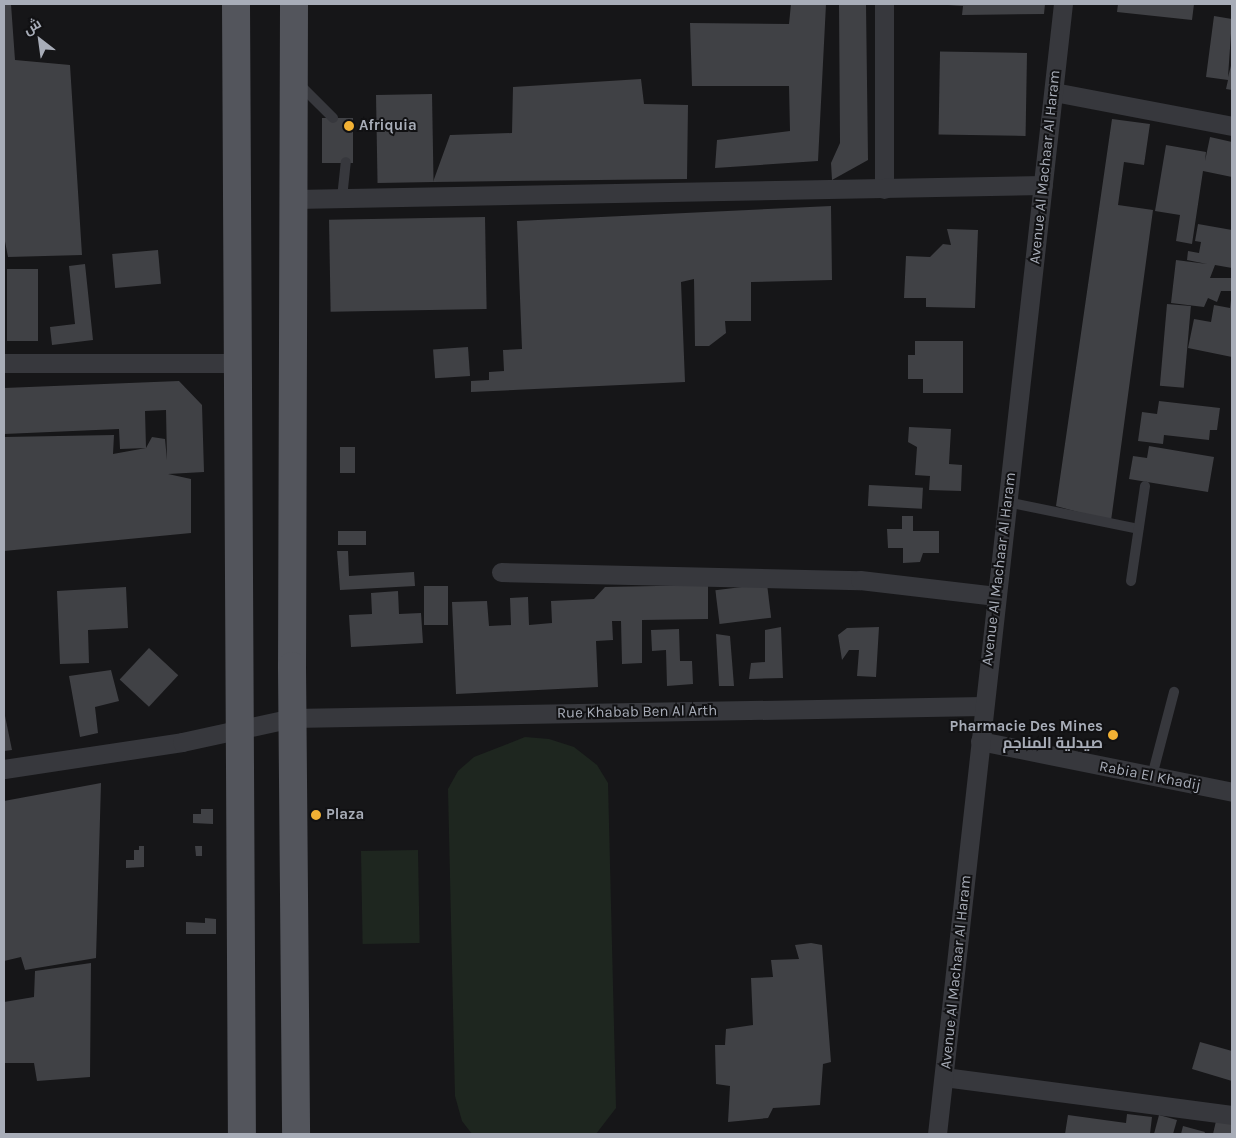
<!DOCTYPE html>
<meta charset="utf-8">
<style>
body{margin:0}
#map{position:relative;width:1236px;height:1138px;overflow:hidden;background:#161618;font-family:Karla,Cairo,sans-serif}
div>[style]{position:absolute}
.green>*{inset:0;background:#1e261f;transform-origin:0 0}
.building>*{inset:0;background:#404145;transform-origin:0 0}
.lane>*{height:10px;margin:-5px;padding:0 5px;transform-origin:5px;border-radius:5px;background:#37383d}
.street>*{height:19px;margin:-9.5px;padding:0 9.5px;transform-origin:9.5px;border-radius:9.5px;background:#37383d}
.primary>*{height:28px;margin:-14px;padding:0 14px;transform-origin:14px;border-radius:14px;background:#53555c}
.dots>*{width:14px;height:14px;translate:-50% -50%;box-sizing:border-box;border:2px solid #111113;border-radius:50%}
span{translate:-50% -50%;white-space:nowrap;text-align:center;line-height:1.15;-webkit-text-stroke:4px #111113;paint-order:stroke}
.poi-label{font-size:15px;color:#a8adb8;font-weight:700}
.left{translate:0 -50%;text-align:left}
.right{translate:-100% -50%;text-align:right}
.street-label{font-size:15px;color:#a8adb8}
.frame{position:absolute;inset:0;border:5px solid #a8adb8;pointer-events:none}
.north{position:absolute;left:15px;top:15px;width:50px;height:50px;-webkit-text-stroke:4px #111113;paint-order:stroke;rotate:330deg;font-size:14px;font-weight:700;line-height:20px;text-align:center;color:#a8adb8}
.north::after{content:'';display:block;margin:auto;width:18px;height:22px;background:#a8adb8;clip-path:polygon(50% 0,100% 100%,50% 72%,0 100%)}
</style>
<div id="map">
<div class="green">
<div style="clip-path:polygon(525px 737px,549px 739px,574px 747px,597px 765px,608px 783px,616px 1108px,596px 1134px,472px 1134px,462px 1121px,455px 1096px,448px 789px,458px 771px,474px 757px)"></div>
<div style="left:418px;top:850px;width:93px;height:57px;rotate:89deg"></div>
</div>
<div class="building">
<div style="clip-path:polygon(4px 4px,11px 4px,15px 60px,70px 65px,82px 255px,8px 257px,4px 236px)"></div>
<div style="clip-path:polygon(791px 4px,826px 4px,818px 161px,715px 168px,717px 140px,790px 131px,789px 86px,692px 86px,690px 23px,789px 24px)"></div>
<div style="clip-path:polygon(839px 4px,866px 4px,868px 160px,832px 180px,831px 163px,840px 143px)"></div>
<div style="clip-path:polygon(933px 4px,1045px 4px,1044px 14px,962px 15px,963px 6px)"></div>
<div style="clip-path:polygon(1118px 4px,1194px 4px,1192px 20px,1117px 12px)"></div>
<div style="clip-path:polygon(1214px 16px,1232px 19px,1228px 77px,1232px 62px,1232px 90px,1226px 89px,1228px 80px,1206px 77px)"></div>
<div style="left:1027px;top:53px;width:83px;height:87px;rotate:91deg"></div>
<div style="clip-path:polygon(641px 79px,644px 104px,688px 105px,687px 179px,433px 182px,450px 135px,512px 133px,513px 87px)"></div>
<div style="left:432px;top:94px;width:88px;height:56px;rotate:89deg"></div>
<div style="left:322px;top:118px;width:31px;height:45px"></div>
<div style="clip-path:polygon(1112px 119px,1150px 124px,1144px 165px,1124px 162px,1118px 205px,1153px 210px,1111px 521px,1056px 506px)"></div>
<div style="clip-path:polygon(1210px 137px,1232px 142px,1232px 177px,1203px 171px,1192px 244px,1176px 241px,1180px 215px,1155px 211px,1166px 145px,1206px 152px,1205px 161px)"></div>
<div style="clip-path:polygon(831px 206px,832px 280px,751px 282px,751px 321px,725px 321px,726px 333px,709px 346px,695px 346px,694px 279px,681px 282px,685px 382px,471px 392px,471px 381px,489px 380px,489px 372px,504px 371px,503px 350px,522px 349px,517px 221px)"></div>
<div style="left:485px;top:217px;width:92px;height:156px;rotate:89deg"></div>
<div style="clip-path:polygon(1198px 224px,1232px 230px,1232px 268px,1215px 265px,1210px 278px,1232px 278px,1232px 291px,1221px 291px,1217px 302px,1208px 298px,1204px 307px,1171px 303px,1176px 260px,1207px 264px,1187px 260px,1188px 251px,1199px 253px,1201px 242px,1195px 241px)"></div>
<div style="clip-path:polygon(947px 229px,978px 230px,975px 308px,926px 307px,926px 298px,904px 298px,906px 256px,930px 257px,943px 244px,951px 245px)"></div>
<div style="left:158px;top:250px;width:34px;height:46px;rotate:85deg"></div>
<div style="clip-path:polygon(85px 264px,93px 340px,52px 345px,50px 327px,75px 324px,69px 266px)"></div>
<div style="left:7px;top:269px;width:31px;height:72px"></div>
<div style="clip-path:polygon(1231px 300px,1232px 357px,1188px 348px,1194px 319px,1211px 322px,1214px 305px,1230px 308px)"></div>
<div style="left:1167px;top:304px;width:24px;height:82px;rotate:5deg"></div>
<div style="clip-path:polygon(915px 341px,963px 341px,963px 393px,923px 393px,923px 379px,908px 379px,908px 355px,915px 355px)"></div>
<div style="left:468px;top:347px;width:29px;height:35px;rotate:86deg"></div>
<div style="clip-path:polygon(evenodd,179px 381px,202px 405px,204px 472px,168px 474px,191px 479px,191px 533px,4px 551px,4px 437px,114px 435px,113px 454px,146px 448px,120px 449px,119px 429px,4px 434px,4px 388px,179px 381px,166px 410px,167px 460px,165px 439px,152px 437px,146px 448px,145px 411px,166px 410px)"></div>
<div style="clip-path:polygon(1159px 401px,1220px 408px,1217px 430px,1210px 430px,1209px 440px,1164px 435px,1163px 444px,1138px 441px,1142px 412px,1157px 414px)"></div>
<div style="clip-path:polygon(909px 427px,951px 429px,949px 464px,962px 465px,961px 491px,929px 490px,930px 476px,915px 475px,917px 447px,908px 442px)"></div>
<div style="clip-path:polygon(1149px 446px,1214px 457px,1208px 492px,1129px 479px,1133px 456px,1147px 458px)"></div>
<div style="left:340px;top:447px;width:15px;height:26px"></div>
<div style="left:869px;top:485px;width:54px;height:21px;rotate:3deg"></div>
<div style="clip-path:polygon(902px 516px,913px 516px,913px 531px,939px 531px,939px 553px,923px 553px,920px 562px,903px 563px,903px 548px,888px 548px,887px 529px,902px 529px)"></div>
<div style="left:366px;top:531px;width:14px;height:28px;rotate:90deg"></div>
<div style="clip-path:polygon(337px 551px,348px 551px,349px 576px,414px 572px,415px 586px,340px 590px)"></div>
<div style="left:767px;top:584px;width:34px;height:52px;rotate:83deg"></div>
<div style="clip-path:polygon(708px 585px,708px 619px,642px 620px,642px 663px,622px 664px,621px 621px,612px 621px,613px 640px,596px 641px,598px 687px,456px 694px,452px 602px,487px 601px,489px 626px,511px 625px,510px 598px,528px 597px,529px 625px,552px 623px,551px 601px,594px 599px,605px 587px)"></div>
<div style="left:424px;top:586px;width:24px;height:39px"></div>
<div style="clip-path:polygon(126px 587px,128px 628px,88px 630px,89px 663px,60px 664px,57px 591px)"></div>
<div style="clip-path:polygon(398px 591px,399px 614px,421px 613px,423px 643px,351px 647px,349px 615px,372px 614px,371px 593px)"></div>
<div style="clip-path:polygon(781px 627px,783px 678px,749px 679px,751px 663px,765px 662px,765px 630px)"></div>
<div style="clip-path:polygon(879px 627px,876px 677px,857px 676px,859px 650px,849px 650px,842px 660px,838px 635px,847px 628px)"></div>
<div style="clip-path:polygon(679px 629px,680px 661px,692px 661px,693px 684px,667px 686px,666px 650px,652px 651px,651px 630px)"></div>
<div style="clip-path:polygon(716px 634px,730px 636px,734px 686px,719px 686px)"></div>
<div style="left:149px;top:648px;width:40px;height:43px;rotate:43deg"></div>
<div style="clip-path:polygon(111px 670px,119px 701px,95px 707px,98px 733px,80px 737px,69px 676px)"></div>
<div style="clip-path:polygon(4px 711px,12px 750px,4px 751px)"></div>
<div style="clip-path:polygon(101px 783px,96px 958px,25px 970px,21px 957px,4px 961px,4px 801px)"></div>
<div style="clip-path:polygon(201px 809px,213px 809px,213px 824px,193px 823px,193px 814px,201px 814px)"></div>
<div style="clip-path:polygon(139px 846px,144px 846px,144px 867px,126px 868px,126px 860px,134px 860px,134px 850px,139px 850px)"></div>
<div style="clip-path:polygon(195px 846px,202px 846px,202px 856px,196px 856px)"></div>
<div style="clip-path:polygon(205px 918px,216px 919px,216px 934px,186px 934px,186px 922px,205px 923px)"></div>
<div style="clip-path:polygon(811px 943px,822px 945px,831px 1062px,823px 1064px,820px 1105px,773px 1108px,768px 1118px,728px 1122px,730px 1086px,716px 1084px,715px 1045px,725px 1045px,726px 1029px,753px 1025px,751px 978px,773px 977px,771px 960px,799px 959px,795px 945px)"></div>
<div style="clip-path:polygon(91px 963px,90px 1077px,37px 1081px,34px 1063px,4px 1063px,4px 1002px,34px 997px,35px 971px)"></div>
<div style="clip-path:polygon(1200px 1042px,1232px 1051px,1232px 1081px,1192px 1069px)"></div>
<div style="clip-path:polygon(1127px 1114px,1152px 1117px,1150px 1134px,1065px 1134px,1068px 1115px,1126px 1123px)"></div>
<div style="clip-path:polygon(1159px 1115px,1177px 1120px,1173px 1134px,1154px 1134px)"></div>
<div style="clip-path:polygon(1216px 1121px,1232px 1124px,1232px 1134px,1213px 1134px)"></div>
<div style="clip-path:polygon(1183px 1126px,1205px 1132px,1204px 1134px,1181px 1134px)"></div>
</div>
<div class="lane">
<div style="left:297px;top:82px;width:51px;rotate:45deg"></div>
<div style="left:342px;top:198px;width:36px;rotate:-84deg"></div>
<div style="left:1007px;top:502px;width:134px;rotate:11.6deg"></div>
<div style="left:1131px;top:581px;width:96px;rotate:-81.6deg"></div>
<div style="left:1152px;top:776px;width:87px;rotate:-75.3deg"></div>
</div>
<div class="street">
<div style="left:884px;top:4px;width:185px;rotate:90deg"></div>
<div style="left:1054px;top:92px;width:181px;rotate:10.8deg"></div>
<div style="left:294px;top:199px;width:749px;rotate:-1.07deg"></div>
<div style="left:4px;top:363px;width:232px"></div>
<div style="left:501px;top:572px;width:359px;rotate:1.3deg"></div>
<div style="left:860px;top:580px;width:137px;rotate:6.7deg"></div>
<div style="left:980px;top:741px;width:257px;rotate:11.4deg"></div>
<div style="left:4px;top:769px;width:180px;rotate:-8.6deg"></div>
<div style="left:182px;top:742px;width:113px;rotate:-12.3deg"></div>
<div style="left:292px;top:718px;width:691px;rotate:-0.99deg"></div>
<div style="left:944px;top:1077px;width:290px;rotate:7.5deg"></div>
<div style="left:937px;top:1134px;width:1137px;rotate:-83.64deg"></div>
</div>
<div class="primary">
<div style="left:236px;top:4px;width:1130px;rotate:89.7deg"></div>
<div style="left:294px;top:4px;width:662px;rotate:90.17deg"></div>
<div style="left:292px;top:666px;width:468px;rotate:89.5deg"></div>
</div>
<div class="dots">
<div style="left:349px;top:126px;background:#f2b134"></div>
<div style="left:1113px;top:735px;background:#f2b134"></div>
<div style="left:316px;top:815px;background:#f2b134"></div>
</div>
<div class="poi-label">
<span class="left" style="left:359px;top:126px">Afriquia</span>
<span class="right" style="left:1103px;top:735px">Pharmacie Des Mines<br>صيدلية المناجم</span>
<span class="left" style="left:326px;top:815px">Plaza</span>
</div>
<div class="street-label">
<span style="left:1045px;top:167px;rotate:-84deg">Avenue Al Machaar Al Haram</span>
<span style="left:999px;top:569px;rotate:-83deg">Avenue Al Machaar Al Haram</span>
<span style="left:637px;top:712px;rotate:-1deg">Rue Khabab Ben Al Arth</span>
<span style="left:1150px;top:776px;rotate:11deg">Rabia El Khadij</span>
<span style="left:956px;top:972px;rotate:-84deg">Avenue Al Machaar Al Haram</span>
</div>
<div class="frame"></div>
<div class="north">ش</div>
</div>
